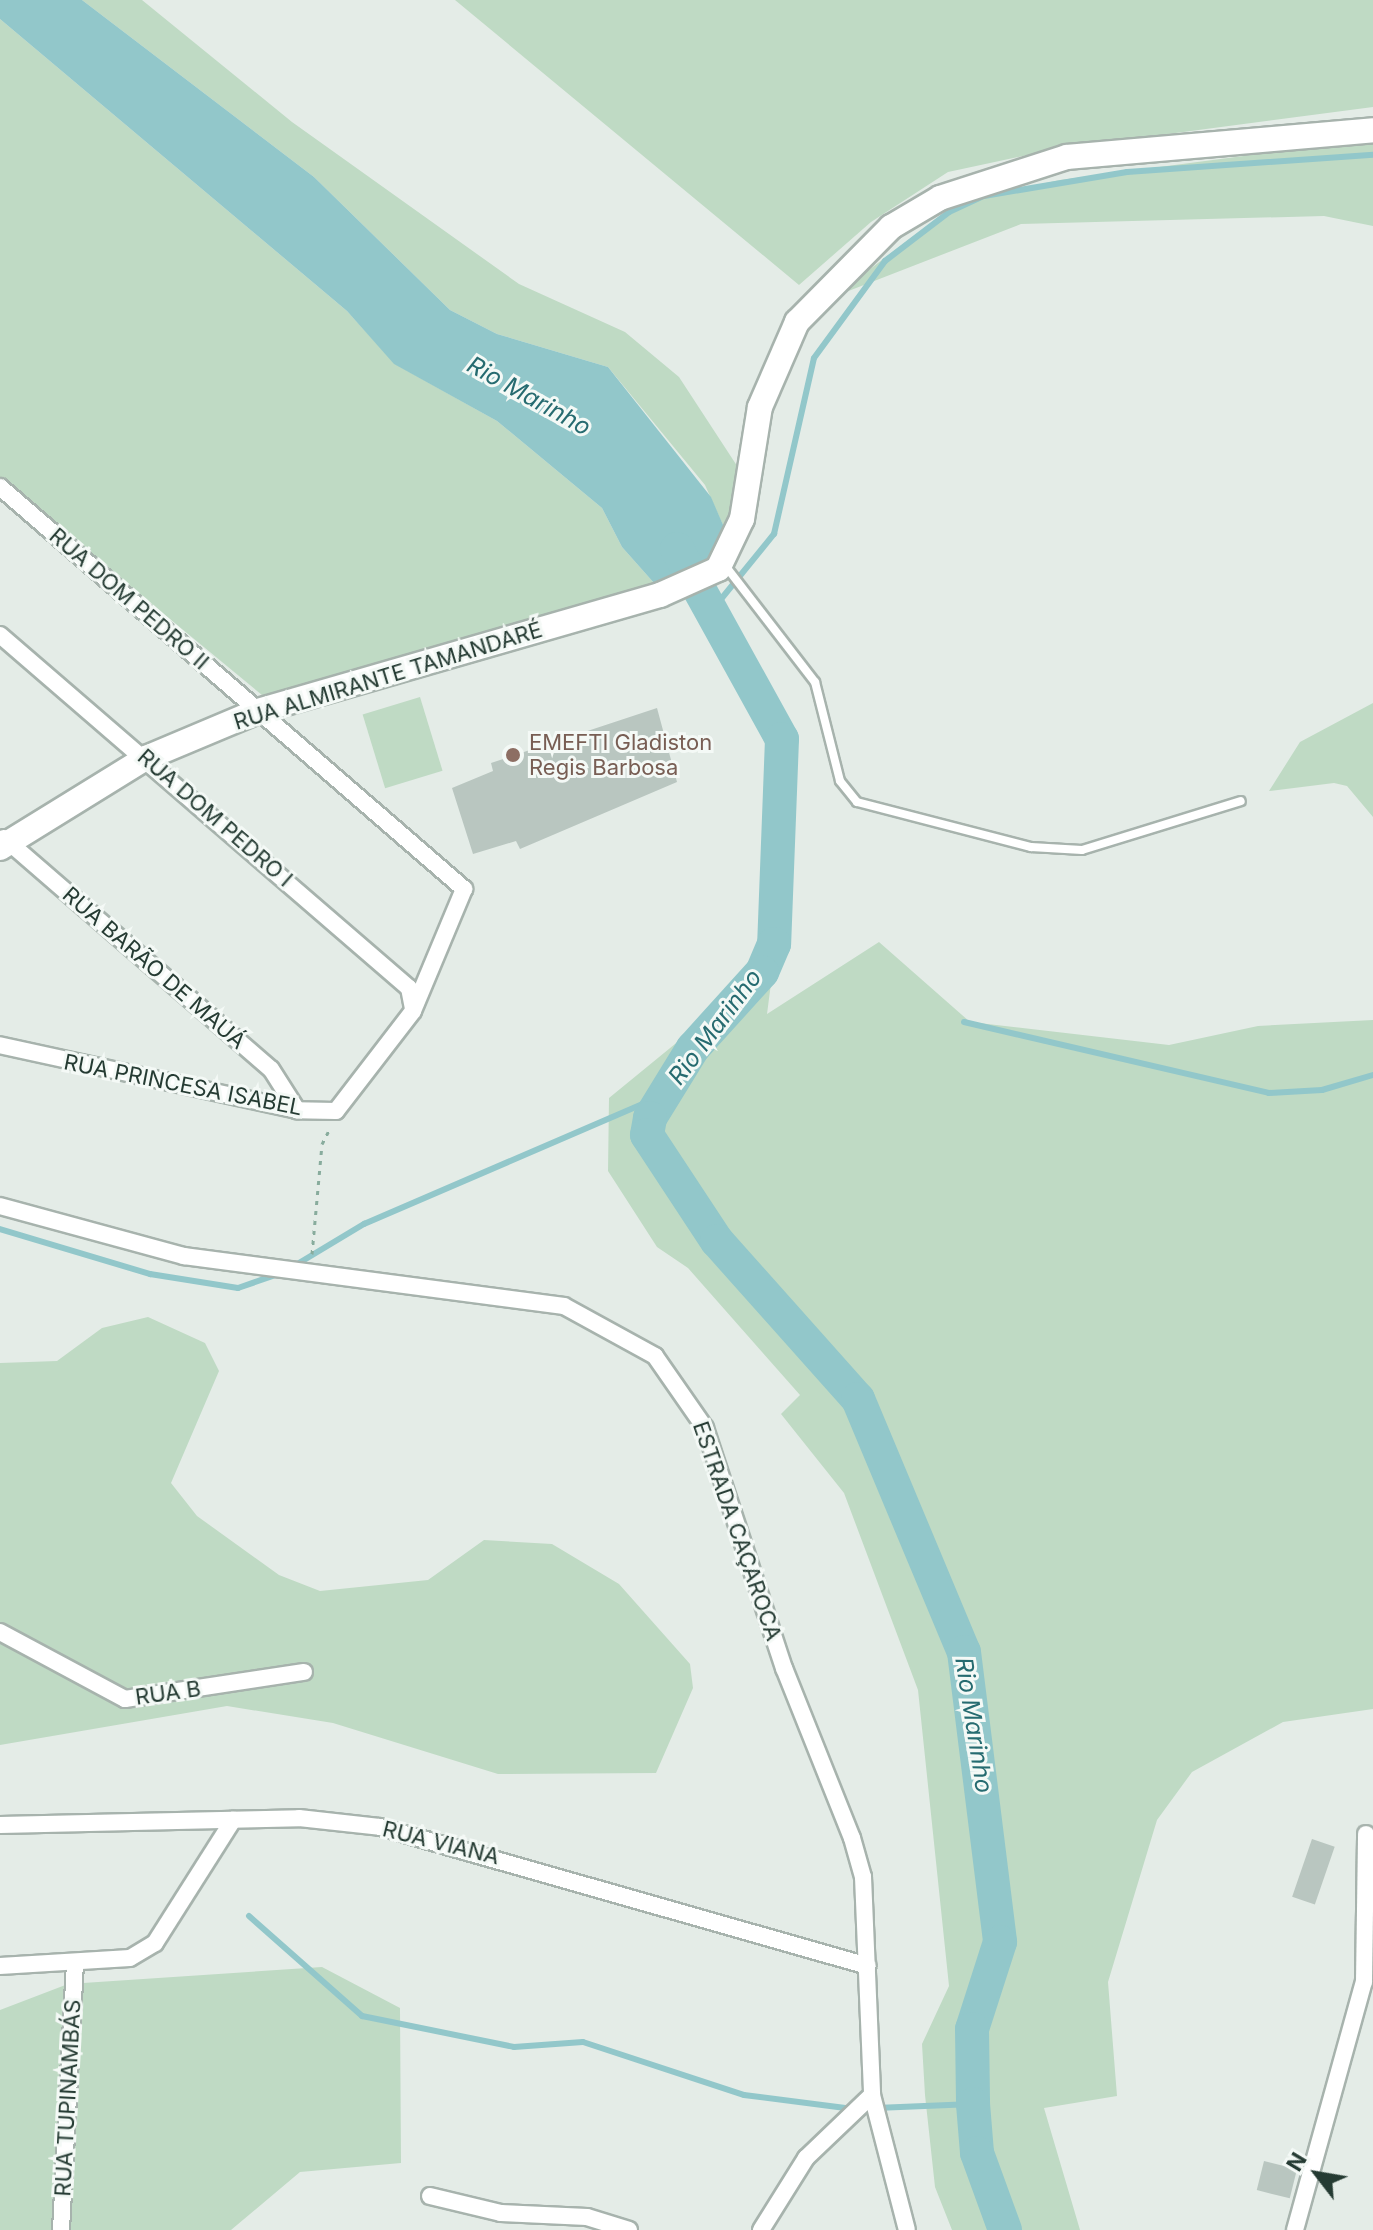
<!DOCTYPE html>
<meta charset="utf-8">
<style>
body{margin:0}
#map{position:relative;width:1373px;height:2230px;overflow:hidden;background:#e4ece7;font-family:Inter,sans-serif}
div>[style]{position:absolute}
.green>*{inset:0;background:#bfdac4;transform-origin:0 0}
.water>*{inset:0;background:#92c7ca}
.stream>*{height:6px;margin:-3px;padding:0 3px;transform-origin:3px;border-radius:3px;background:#92c7ca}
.river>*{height:34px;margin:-17px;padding:0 17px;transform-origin:17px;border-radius:17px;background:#92c7ca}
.building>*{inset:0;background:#b9c6c0;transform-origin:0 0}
.path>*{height:3px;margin-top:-1.5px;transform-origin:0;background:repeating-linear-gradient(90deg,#88ac9d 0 4px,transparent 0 10px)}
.roads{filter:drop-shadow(2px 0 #a7b3ad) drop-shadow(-2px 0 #a7b3ad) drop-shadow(0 2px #a7b3ad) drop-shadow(0 -2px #a7b3ad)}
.lane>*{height:8px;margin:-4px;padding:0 4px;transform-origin:4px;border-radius:4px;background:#fff}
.street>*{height:16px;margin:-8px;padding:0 8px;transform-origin:8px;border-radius:8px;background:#fff}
.secondary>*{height:24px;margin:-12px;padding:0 12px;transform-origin:12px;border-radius:12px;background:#fff}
.dots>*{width:22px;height:22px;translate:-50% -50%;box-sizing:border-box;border:4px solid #f4f9f6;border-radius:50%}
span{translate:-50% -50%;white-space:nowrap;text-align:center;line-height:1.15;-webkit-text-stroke:6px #f4f9f6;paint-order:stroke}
.street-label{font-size:22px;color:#253b33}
.education-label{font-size:22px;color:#785e54}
.left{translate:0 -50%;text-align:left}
.water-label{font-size:24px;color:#266b70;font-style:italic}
.north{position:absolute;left:1277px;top:2134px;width:80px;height:80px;-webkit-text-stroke:6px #f4f9f6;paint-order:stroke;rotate:301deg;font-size:22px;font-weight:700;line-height:32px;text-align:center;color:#253b33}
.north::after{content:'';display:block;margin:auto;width:28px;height:36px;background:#253b33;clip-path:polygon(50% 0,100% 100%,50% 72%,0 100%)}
</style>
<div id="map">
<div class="green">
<div style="clip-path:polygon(82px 0,142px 0,292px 122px,519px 284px,625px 332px,679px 377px,743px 475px,727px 534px,705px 485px,608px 367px,497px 334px,450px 310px,314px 177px)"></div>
<div style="clip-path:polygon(455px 0,1373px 0,1373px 107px,1055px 149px,948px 172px,871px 222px,799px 285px)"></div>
<div style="clip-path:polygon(0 19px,347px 311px,395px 364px,497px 421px,602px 508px,622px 547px,654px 583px,401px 666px,268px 700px,0 479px)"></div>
<div style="clip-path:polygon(1373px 139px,1373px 226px,1324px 216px,1021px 224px,833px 297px,960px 201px,1060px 180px)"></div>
<div style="left:420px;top:697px;width:77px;height:60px;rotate:73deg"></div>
<div style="clip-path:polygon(1373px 703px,1373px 817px,1347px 786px,1334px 783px,1269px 791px,1300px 742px)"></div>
<div style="clip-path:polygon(879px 942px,970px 1022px,1169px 1045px,1258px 1026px,1373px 1020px,1373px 1709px,1283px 1722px,1192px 1772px,1157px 1820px,1108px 1982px,1117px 2096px,1044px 2108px,1080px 2230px,952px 2230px,935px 2187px,925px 2095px,922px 2044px,949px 1986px,918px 1690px,844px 1493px,781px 1414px,800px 1395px,688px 1268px,657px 1247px,608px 1171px,609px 1098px,730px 999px,776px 945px,767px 1014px)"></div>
<div style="clip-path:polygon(148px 1317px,205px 1343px,219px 1371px,171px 1483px,197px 1516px,279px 1575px,320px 1591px,428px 1580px,484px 1540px,552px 1544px,619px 1584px,690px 1664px,693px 1688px,656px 1773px,498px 1774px,333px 1723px,227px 1706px,0 1745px,0 1363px,57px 1361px,102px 1328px)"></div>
<div style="clip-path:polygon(322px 1967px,400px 2008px,401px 2163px,300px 2172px,231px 2230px,0 2230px,0 2010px,68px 1984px)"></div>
</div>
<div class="water">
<div style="clip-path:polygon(0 0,82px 0,314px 177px,450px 310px,497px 334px,608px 367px,711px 497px,727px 534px,707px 562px,654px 583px,622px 547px,602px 508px,497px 421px,394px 364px,347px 311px,0 19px)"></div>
</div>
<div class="stream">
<div style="left:713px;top:609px;width:97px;rotate:-50.9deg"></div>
<div style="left:774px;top:534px;width:180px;rotate:-77.2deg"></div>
<div style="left:814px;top:358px;width:120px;rotate:-53.8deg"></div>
<div style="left:885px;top:261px;width:81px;rotate:-37.4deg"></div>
<div style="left:949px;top:212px;width:38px;rotate:-25deg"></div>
<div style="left:984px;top:196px;width:145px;rotate:-9.5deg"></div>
<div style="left:1127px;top:172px;width:247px;rotate:-4deg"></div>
<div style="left:964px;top:1022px;width:313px;rotate:13.1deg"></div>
<div style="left:1269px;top:1093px;width:53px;rotate:-3.2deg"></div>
<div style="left:1322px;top:1090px;width:53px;rotate:-16.4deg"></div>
<div style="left:0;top:1229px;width:157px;rotate:16.7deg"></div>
<div style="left:150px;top:1274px;width:89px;rotate:9deg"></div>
<div style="left:238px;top:1288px;width:46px;rotate:-19.2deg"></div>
<div style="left:294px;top:1266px;width:82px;rotate:-31deg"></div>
<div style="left:364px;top:1224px;width:326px;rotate:-23.3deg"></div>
<div style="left:249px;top:1916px;width:151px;rotate:41.5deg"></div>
<div style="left:362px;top:2016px;width:155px;rotate:11.5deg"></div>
<div style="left:514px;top:2047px;width:69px;rotate:-4.1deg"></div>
<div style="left:583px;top:2042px;width:169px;rotate:18.2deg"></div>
<div style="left:744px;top:2095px;width:110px;rotate:7.3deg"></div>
<div style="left:876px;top:2108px;width:97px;rotate:-2.4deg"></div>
</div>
<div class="river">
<div style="left:677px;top:549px;width:217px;rotate:61.1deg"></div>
<div style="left:782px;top:739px;width:205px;rotate:92.2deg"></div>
<div style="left:774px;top:944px;width:30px;rotate:113deg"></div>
<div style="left:762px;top:972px;width:103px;rotate:132.2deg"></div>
<div style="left:693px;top:1048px;width:82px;rotate:121.6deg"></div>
<div style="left:650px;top:1118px;width:17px;rotate:100deg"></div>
<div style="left:647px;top:1135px;width:127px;rotate:56.6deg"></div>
<div style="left:717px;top:1241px;width:212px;rotate:48.3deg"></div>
<div style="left:858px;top:1399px;width:274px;rotate:67.3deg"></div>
<div style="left:964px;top:1652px;width:292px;rotate:82.9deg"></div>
<div style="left:1000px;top:1942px;width:91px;rotate:107.8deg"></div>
<div style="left:972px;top:2029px;width:75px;rotate:89.2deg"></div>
<div style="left:973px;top:2104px;width:49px;rotate:85.3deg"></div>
<div style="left:977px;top:2153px;width:82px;rotate:70deg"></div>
</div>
<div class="building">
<div style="clip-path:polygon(657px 708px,677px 782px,520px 849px,516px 841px,473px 854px,452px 788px,493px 771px,491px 763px)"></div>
<div style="left:1312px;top:1839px;width:24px;height:61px;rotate:19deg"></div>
<div style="left:1264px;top:2161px;width:34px;height:30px;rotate:14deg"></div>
</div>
<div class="path">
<div style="left:312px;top:1254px;width:110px;rotate:-84.8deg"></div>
<div style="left:322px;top:1144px;width:18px;rotate:-63deg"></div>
</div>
<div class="roads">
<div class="lane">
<div style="left:724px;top:564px;width:149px;rotate:52.4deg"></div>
<div style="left:815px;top:682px;width:102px;rotate:75.8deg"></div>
<div style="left:840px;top:781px;width:27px;rotate:51deg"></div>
<div style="left:857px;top:802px;width:180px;rotate:14.5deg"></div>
<div style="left:1031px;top:847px;width:51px;rotate:3.4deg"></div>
<div style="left:1082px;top:850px;width:166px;rotate:-17.1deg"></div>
</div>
<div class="street">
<div style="left:0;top:487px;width:614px;rotate:40.9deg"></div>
<div style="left:464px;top:889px;width:132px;rotate:112.7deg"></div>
<div style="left:413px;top:1011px;width:126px;rotate:127.6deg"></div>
<div style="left:336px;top:1111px;width:39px;rotate:-179deg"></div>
<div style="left:297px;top:1110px;width:304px;rotate:-167.7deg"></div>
<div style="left:0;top:635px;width:540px;rotate:40.8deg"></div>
<div style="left:409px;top:988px;width:21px;rotate:79deg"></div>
<div style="left:4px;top:838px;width:353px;rotate:40.9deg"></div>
<div style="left:271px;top:1069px;width:49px;rotate:57.6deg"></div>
<div style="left:0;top:1206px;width:191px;rotate:15.2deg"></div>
<div style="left:184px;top:1256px;width:383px;rotate:7.5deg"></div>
<div style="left:564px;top:1306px;width:104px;rotate:28.8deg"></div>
<div style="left:655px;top:1356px;width:88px;rotate:55.2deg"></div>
<div style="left:705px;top:1428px;width:253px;rotate:71.8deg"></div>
<div style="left:784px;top:1668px;width:183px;rotate:68.2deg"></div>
<div style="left:852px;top:1838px;width:41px;rotate:74.2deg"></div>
<div style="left:863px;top:1877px;width:218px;rotate:87.6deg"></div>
<div style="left:872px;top:2095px;width:139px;rotate:75.5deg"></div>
<div style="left:0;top:1632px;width:142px;rotate:28.2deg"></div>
<div style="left:125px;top:1699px;width:181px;rotate:-8.6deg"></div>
<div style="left:0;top:1825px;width:299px;rotate:-1.3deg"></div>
<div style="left:299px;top:1818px;width:81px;rotate:6.3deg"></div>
<div style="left:380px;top:1827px;width:507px;rotate:15.9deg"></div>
<div style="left:0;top:1966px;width:130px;rotate:-3.5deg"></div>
<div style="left:130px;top:1958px;width:29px;rotate:-31deg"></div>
<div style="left:155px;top:1943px;width:146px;rotate:-57.6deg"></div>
<div style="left:430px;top:2196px;width:73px;rotate:13.5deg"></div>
<div style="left:501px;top:2213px;width:86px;rotate:2.7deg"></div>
<div style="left:587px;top:2217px;width:44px;rotate:17.2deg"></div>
<div style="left:61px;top:2230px;width:265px;rotate:-87deg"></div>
<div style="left:761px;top:2230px;width:85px;rotate:-58deg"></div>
<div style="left:806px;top:2158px;width:91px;rotate:-43.7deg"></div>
<div style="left:1295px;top:2230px;width:257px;rotate:-74.5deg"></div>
<div style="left:1364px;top:1982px;width:148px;rotate:-89.2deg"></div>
</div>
<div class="secondary">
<div style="left:0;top:848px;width:172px;rotate:-31.7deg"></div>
<div style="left:146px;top:758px;width:121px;rotate:-22.8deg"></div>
<div style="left:258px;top:711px;width:418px;rotate:-16.1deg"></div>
<div style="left:660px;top:595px;width:64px;rotate:-24.1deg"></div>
<div style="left:718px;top:569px;width:55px;rotate:-64.4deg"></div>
<div style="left:742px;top:519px;width:113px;rotate:-80.9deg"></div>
<div style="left:760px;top:407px;width:93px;rotate:-66.5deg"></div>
<div style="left:797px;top:322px;width:134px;rotate:-45.3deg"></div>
<div style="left:891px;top:227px;width:57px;rotate:-30.6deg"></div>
<div style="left:940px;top:198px;width:133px;rotate:-17.9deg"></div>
<div style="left:1067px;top:157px;width:307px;rotate:-5deg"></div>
</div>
</div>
<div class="dots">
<div style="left:513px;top:755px;background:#8d6e63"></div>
</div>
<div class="street-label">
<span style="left:129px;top:599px;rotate:41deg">RUA DOM PEDRO II</span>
<span style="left:388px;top:676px;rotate:-17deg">RUA ALMIRANTE TAMANDARÉ</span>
<span style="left:215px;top:818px;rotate:41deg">RUA DOM PEDRO I</span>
<span style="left:154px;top:968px;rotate:41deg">RUA BARÃO DE MAUÁ</span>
<span style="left:183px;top:1085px;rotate:11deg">RUA PRINCESA ISABEL</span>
<span style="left:737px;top:1531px;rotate:71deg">ESTRADA CAÇAROCA</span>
<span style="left:168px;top:1693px;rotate:-8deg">RUA B</span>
<span style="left:441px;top:1843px;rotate:14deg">RUA VIANA</span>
<span style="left:68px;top:2098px;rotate:-87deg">RUA TUPINAMBÁS</span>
</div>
<div class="education-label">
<span class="left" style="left:529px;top:755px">EMEFTI Gladiston<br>Regis Barbosa</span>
</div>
<div class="water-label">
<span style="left:529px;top:396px;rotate:29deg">Rio Marinho</span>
<span style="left:715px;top:1027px;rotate:-53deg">Rio Marinho</span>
<span style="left:974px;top:1725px;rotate:81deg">Rio Marinho</span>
</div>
<div class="north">N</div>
</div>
